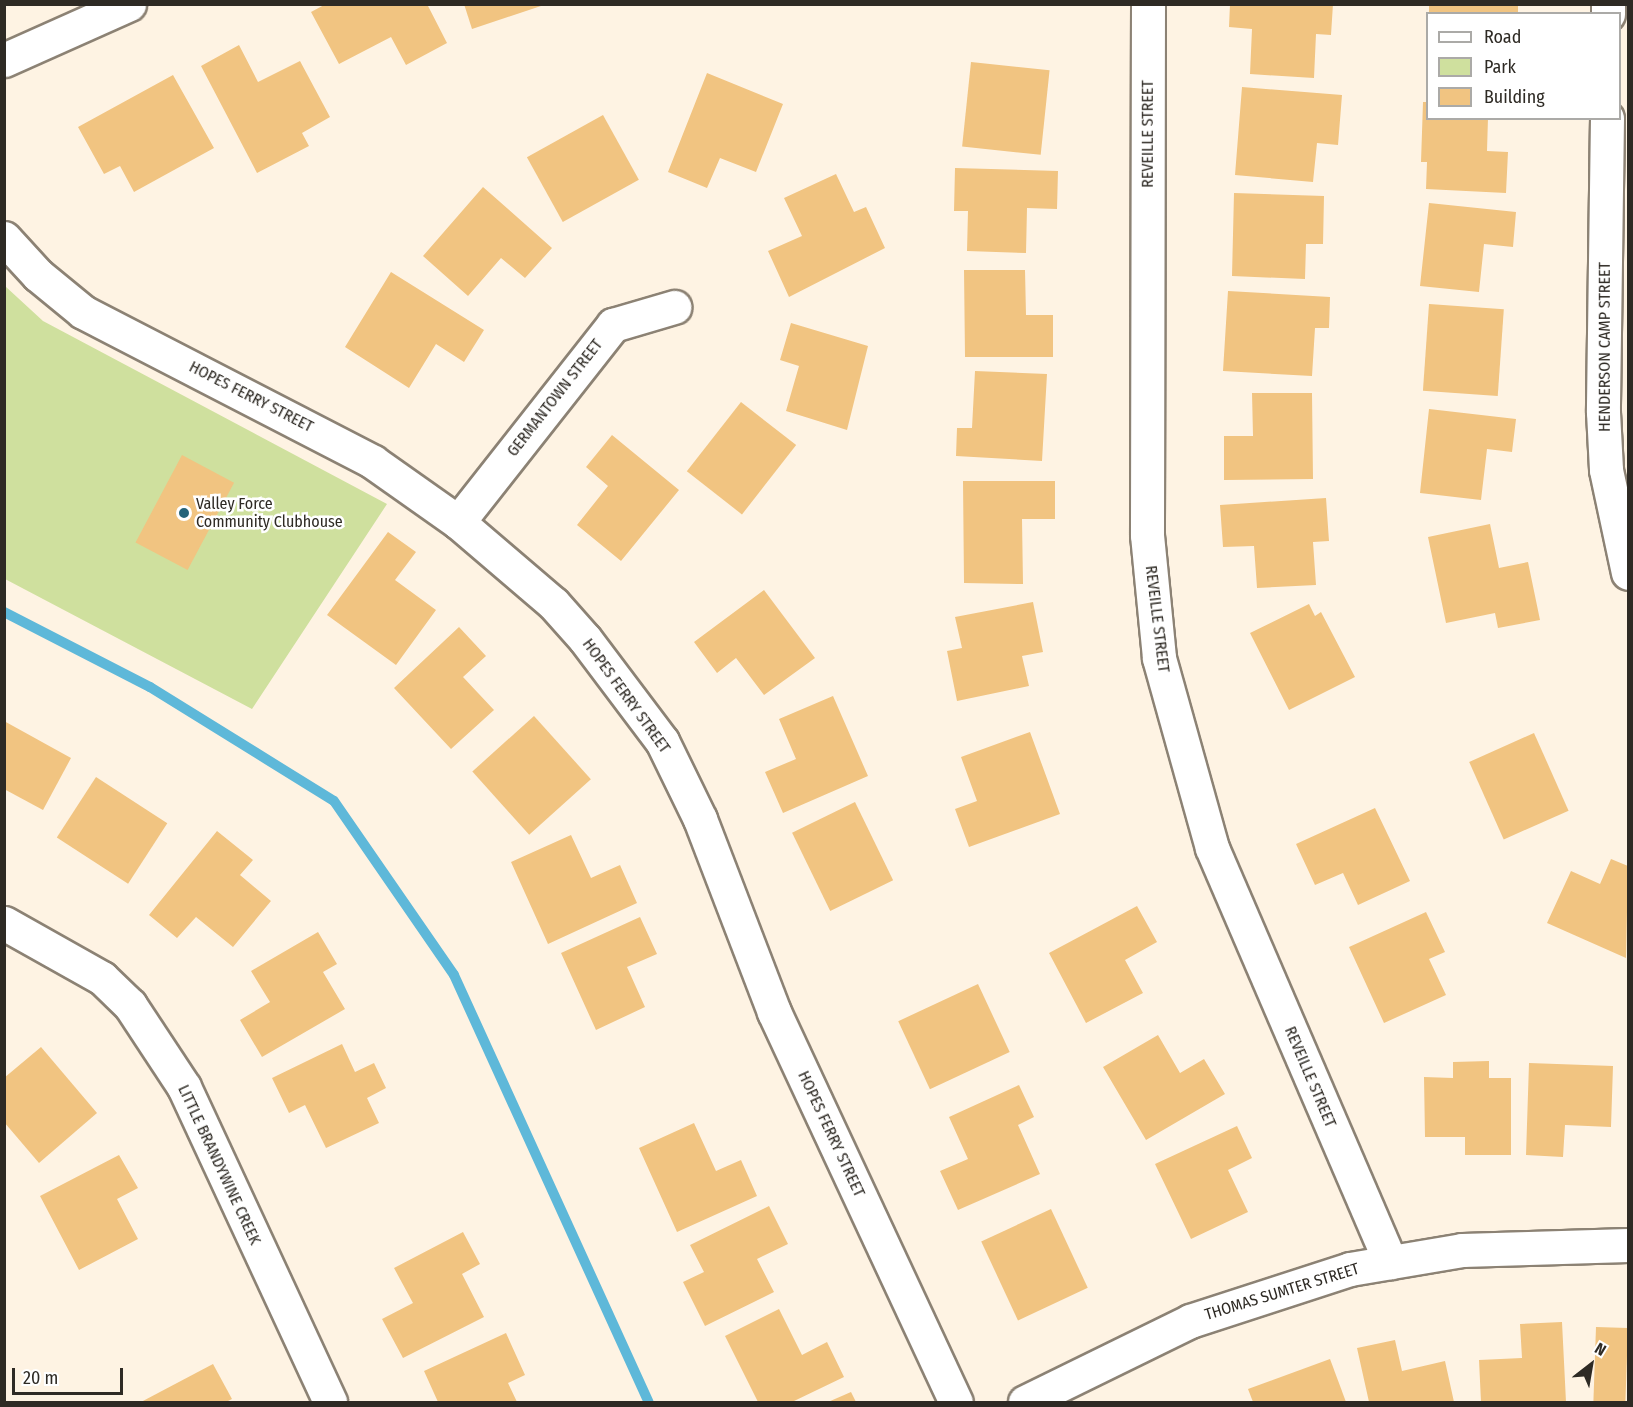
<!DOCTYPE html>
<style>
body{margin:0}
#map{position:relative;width:1633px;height:1407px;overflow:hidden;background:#fef3e3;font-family:"Fira Sans Condensed",sans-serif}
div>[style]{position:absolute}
.green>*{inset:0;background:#cfe09e}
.stream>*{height:10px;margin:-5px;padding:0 5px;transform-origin:5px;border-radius:5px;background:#5eb8d9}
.building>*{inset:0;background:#f1c481;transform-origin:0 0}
.roads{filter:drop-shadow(2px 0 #8c8274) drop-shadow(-2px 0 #8c8274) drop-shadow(0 2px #8c8274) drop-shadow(0 -2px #8c8274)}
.minor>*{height:33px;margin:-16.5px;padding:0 16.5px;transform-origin:16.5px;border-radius:16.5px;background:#fff}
.dots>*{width:16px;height:16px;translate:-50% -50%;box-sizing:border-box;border:3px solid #fff;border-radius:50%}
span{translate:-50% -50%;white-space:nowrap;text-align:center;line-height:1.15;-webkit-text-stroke:5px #fff;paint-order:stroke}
.street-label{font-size:16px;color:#2e2a24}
.poi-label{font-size:16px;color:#2e2a24}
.left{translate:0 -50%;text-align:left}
.frame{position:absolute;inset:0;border:6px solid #2e2a24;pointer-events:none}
.legend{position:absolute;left:1426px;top:12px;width:195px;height:108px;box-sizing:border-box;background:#fff;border:2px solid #abaaa7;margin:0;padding:8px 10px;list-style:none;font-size:18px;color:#2e2a24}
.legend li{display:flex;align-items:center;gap:12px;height:30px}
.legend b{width:30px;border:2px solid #abaaa7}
.north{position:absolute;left:1561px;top:1335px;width:60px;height:60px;-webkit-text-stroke:4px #fff;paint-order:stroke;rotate:31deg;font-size:16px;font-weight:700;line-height:24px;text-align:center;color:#2e2a24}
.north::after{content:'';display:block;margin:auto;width:21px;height:27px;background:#2e2a24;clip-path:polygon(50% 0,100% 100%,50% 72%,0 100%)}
.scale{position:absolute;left:12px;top:1368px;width:111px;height:27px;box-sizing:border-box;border:3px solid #2e2a24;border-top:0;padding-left:8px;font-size:18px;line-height:21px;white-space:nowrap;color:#2e2a24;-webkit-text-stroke:4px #fff;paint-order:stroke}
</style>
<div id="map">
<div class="green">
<div style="clip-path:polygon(5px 286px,43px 321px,387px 504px,252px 709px,5px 579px)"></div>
</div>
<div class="stream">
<div style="left:4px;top:612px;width:164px;rotate:27.2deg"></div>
<div style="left:150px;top:687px;width:216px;rotate:31.8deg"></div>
<div style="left:334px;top:801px;width:211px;rotate:55.4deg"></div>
<div style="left:454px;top:975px;width:469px;rotate:65.5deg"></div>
</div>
<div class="building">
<div style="clip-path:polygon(326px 4px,427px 4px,447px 43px,406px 65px,391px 37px,339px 64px,311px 12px)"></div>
<div style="clip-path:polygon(464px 4px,544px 4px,544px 5px,472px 29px)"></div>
<div style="clip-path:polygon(1230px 4px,1333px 4px,1331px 35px,1316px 34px,1314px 78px,1250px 74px,1252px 29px,1229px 27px)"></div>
<div style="left:1429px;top:4px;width:89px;height:10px"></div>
<div style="clip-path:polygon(239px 45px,258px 82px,300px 61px,330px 117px,302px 133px,309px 146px,257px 173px,201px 66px)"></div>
<div style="left:971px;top:62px;width:79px;height:85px;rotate:6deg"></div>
<div style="clip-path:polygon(707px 73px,783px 104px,756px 172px,720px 158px,707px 188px,668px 172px)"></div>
<div style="clip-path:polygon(173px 75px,214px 148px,134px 192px,120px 166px,104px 174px,78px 127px)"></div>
<div style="clip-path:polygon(1242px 87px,1342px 95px,1338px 145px,1317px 143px,1313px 182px,1235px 175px)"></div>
<div style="clip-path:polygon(1423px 102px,1428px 102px,1428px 118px,1488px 118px,1487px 151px,1508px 152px,1506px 193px,1426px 189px,1427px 162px,1421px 162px)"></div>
<div style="left:603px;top:115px;width:74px;height:87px;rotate:61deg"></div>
<div style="clip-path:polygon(955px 168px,1058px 171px,1057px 209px,1027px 208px,1026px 253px,967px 251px,968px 211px,954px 211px)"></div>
<div style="clip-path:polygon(836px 174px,854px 212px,866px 207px,885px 248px,789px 297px,768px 251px,802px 236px,784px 198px)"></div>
<div style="clip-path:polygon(483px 187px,552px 248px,525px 278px,501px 258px,468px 296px,423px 256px)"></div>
<div style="clip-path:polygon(1234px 193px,1324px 196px,1323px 244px,1306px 244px,1305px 279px,1232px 276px)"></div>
<div style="clip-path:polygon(1429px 203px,1516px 212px,1513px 247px,1484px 244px,1479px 292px,1420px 286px)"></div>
<div style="clip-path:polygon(964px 270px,1025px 270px,1026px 315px,1053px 315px,1053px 357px,965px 357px)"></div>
<div style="clip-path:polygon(391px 272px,484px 330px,464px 362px,436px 344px,409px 388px,345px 347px)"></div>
<div style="clip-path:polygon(1228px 291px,1330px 297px,1329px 328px,1315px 328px,1312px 376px,1223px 371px)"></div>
<div style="left:1429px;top:304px;width:75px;height:87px;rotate:4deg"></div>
<div style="clip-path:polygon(791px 323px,868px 346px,847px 430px,786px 411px,799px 366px,780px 360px)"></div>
<div style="clip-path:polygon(975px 371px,1047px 374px,1042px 461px,956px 456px,957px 428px,972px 428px)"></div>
<div style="clip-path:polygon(1252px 393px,1312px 393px,1313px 479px,1224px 480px,1224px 436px,1253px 436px)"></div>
<div style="left:741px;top:402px;width:70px;height:88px;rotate:38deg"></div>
<div style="clip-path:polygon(1429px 409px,1516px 419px,1512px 452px,1487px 449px,1481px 500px,1420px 493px)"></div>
<div style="clip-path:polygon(612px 435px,679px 490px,621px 561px,577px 525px,608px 486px,586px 467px)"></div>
<div style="left:182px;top:455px;width:59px;height:99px;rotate:28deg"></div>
<div style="clip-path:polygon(963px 481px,1055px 481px,1055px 519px,1022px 519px,1023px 584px,964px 583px)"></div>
<div style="clip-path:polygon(1326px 498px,1329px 541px,1313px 542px,1316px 585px,1257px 588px,1254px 546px,1223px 547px,1220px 505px)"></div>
<div style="clip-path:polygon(1490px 524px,1499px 568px,1528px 562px,1540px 620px,1498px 628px,1495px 613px,1446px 623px,1428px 537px)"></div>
<div style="clip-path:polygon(388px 532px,416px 552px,395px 580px,436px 610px,396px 665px,327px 615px)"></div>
<div style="clip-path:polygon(764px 590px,815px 658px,764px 695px,736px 658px,717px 673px,694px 642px)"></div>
<div style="clip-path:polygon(1033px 602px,1043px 652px,1022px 656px,1029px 686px,957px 701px,947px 651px,962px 648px,955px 617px)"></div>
<div style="clip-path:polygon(1309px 604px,1315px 616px,1321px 612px,1355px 677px,1289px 710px,1250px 633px)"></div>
<div style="clip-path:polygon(459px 627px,486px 656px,463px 677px,494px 710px,451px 749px,394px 688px)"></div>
<div style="clip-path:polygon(833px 696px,868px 776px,783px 813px,765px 772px,796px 759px,779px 719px)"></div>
<div style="left:534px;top:716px;width:85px;height:83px;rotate:48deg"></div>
<div style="clip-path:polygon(4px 721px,71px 758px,43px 810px,4px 789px)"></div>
<div style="clip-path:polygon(1030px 732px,1060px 814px,969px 847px,955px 809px,977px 801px,961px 757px)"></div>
<div style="left:1534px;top:733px;width:85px;height:71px;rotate:66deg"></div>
<div style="left:96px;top:777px;width:85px;height:72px;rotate:33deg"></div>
<div style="left:855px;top:802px;width:87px;height:70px;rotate:64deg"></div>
<div style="clip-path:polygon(1375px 808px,1410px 881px,1358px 905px,1343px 873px,1315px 885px,1296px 844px)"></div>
<div style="clip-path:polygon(217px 831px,253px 860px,240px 875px,271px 901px,233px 947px,196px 917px,177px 938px,149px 915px)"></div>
<div style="clip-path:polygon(571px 835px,591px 878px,620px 865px,637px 903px,548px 944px,511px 862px)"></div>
<div style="clip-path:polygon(1611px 859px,1628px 866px,1626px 958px,1547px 923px,1571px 871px,1600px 884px)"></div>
<div style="clip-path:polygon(1137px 906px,1157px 942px,1125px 960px,1143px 993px,1086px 1023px,1049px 953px)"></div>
<div style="clip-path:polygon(1426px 912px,1445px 952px,1429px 959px,1446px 995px,1384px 1023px,1349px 947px)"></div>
<div style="clip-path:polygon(640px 917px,657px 954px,627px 967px,645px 1007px,596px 1030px,561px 953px)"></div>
<div style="clip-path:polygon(318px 932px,337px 964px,323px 972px,345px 1009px,262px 1057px,240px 1020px,270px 1002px,251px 971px)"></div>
<div style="left:978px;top:984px;width:75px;height:88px;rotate:65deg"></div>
<div style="clip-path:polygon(1158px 1035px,1180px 1073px,1204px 1059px,1225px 1094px,1146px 1140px,1103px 1067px)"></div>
<div style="clip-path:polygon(342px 1044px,355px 1072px,374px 1063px,386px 1088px,367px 1098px,379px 1123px,326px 1148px,305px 1105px,289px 1113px,272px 1078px)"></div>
<div style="clip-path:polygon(41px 1047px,97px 1113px,39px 1163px,4px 1122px,4px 1078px)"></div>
<div style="clip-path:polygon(1489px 1061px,1489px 1078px,1511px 1078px,1511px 1155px,1465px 1155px,1465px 1137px,1425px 1137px,1424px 1077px,1453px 1078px,1453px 1062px)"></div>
<div style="clip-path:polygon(1529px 1063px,1613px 1066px,1611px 1127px,1565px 1125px,1563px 1157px,1526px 1155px)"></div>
<div style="clip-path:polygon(1019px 1085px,1034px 1117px,1018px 1125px,1040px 1174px,958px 1210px,940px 1171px,968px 1159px,949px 1117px)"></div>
<div style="clip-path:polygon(694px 1123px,716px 1171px,741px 1160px,757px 1196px,677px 1232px,639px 1148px)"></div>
<div style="clip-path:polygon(1237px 1126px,1252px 1158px,1228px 1170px,1248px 1212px,1191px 1239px,1155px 1164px)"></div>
<div style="clip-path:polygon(119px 1155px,138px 1188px,117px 1199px,138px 1239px,79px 1270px,40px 1196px)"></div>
<div style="clip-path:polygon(769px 1206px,788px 1244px,757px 1259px,774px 1292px,705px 1326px,683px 1282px,704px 1272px,690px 1245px)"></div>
<div style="left:1051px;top:1209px;width:87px;height:77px;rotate:65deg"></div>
<div style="clip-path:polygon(463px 1232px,480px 1264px,462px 1274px,484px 1317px,403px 1358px,382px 1319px,413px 1303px,394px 1268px)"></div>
<div style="clip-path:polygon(779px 1309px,802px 1355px,827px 1342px,844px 1377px,792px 1402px,758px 1402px,725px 1336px)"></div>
<div style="clip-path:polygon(1562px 1322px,1566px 1402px,1481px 1402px,1479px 1360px,1522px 1358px,1520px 1324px)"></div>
<div style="left:1596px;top:1327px;width:32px;height:75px;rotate:2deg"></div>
<div style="clip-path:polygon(506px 1333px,525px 1375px,508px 1383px,517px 1402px,438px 1402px,424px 1371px)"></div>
<div style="clip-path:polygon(1395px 1340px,1402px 1371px,1445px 1361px,1454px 1402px,1369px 1402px,1357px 1348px)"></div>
<div style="clip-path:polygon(1330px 1359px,1346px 1402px,1253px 1402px,1248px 1389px)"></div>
<div style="clip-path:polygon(213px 1364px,232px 1399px,226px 1402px,141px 1402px)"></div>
<div style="clip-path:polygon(851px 1392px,856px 1402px,828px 1402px)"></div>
</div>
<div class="roads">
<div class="minor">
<div style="left:1148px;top:4px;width:531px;rotate:90.11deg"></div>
<div style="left:1147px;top:535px;width:124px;rotate:84.4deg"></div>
<div style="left:1159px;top:658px;width:197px;rotate:74.4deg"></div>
<div style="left:1212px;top:848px;width:451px;rotate:66.7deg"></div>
<div style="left:1608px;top:14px;width:10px;rotate:-90deg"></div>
<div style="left:4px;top:60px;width:137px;rotate:-24.1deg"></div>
<div style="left:1607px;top:118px;width:294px;rotate:90.8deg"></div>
<div style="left:1603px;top:412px;width:58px;rotate:87deg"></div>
<div style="left:1606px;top:470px;width:105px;rotate:77.9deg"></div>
<div style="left:4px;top:238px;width:50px;rotate:47.4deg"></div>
<div style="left:38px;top:275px;width:58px;rotate:39.4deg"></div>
<div style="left:83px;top:312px;width:326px;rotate:27.3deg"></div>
<div style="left:373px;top:462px;width:104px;rotate:35.2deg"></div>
<div style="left:458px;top:522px;width:125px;rotate:40.5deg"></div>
<div style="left:553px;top:603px;width:48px;rotate:48.4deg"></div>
<div style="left:585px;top:639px;width:128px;rotate:53deg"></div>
<div style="left:662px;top:741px;width:87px;rotate:64deg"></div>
<div style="left:700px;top:819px;width:207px;rotate:69deg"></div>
<div style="left:774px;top:1012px;width:430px;rotate:65deg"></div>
<div style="left:458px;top:522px;width:251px;rotate:-51.8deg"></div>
<div style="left:613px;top:325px;width:64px;rotate:-16.4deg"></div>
<div style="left:4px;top:923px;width:112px;rotate:29.3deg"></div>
<div style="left:102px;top:978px;width:39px;rotate:44deg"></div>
<div style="left:130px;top:1005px;width:98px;rotate:56.6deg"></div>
<div style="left:184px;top:1087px;width:347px;rotate:65.1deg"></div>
<div style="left:1025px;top:1402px;width:184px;rotate:-26.1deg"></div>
<div style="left:1190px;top:1321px;width:168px;rotate:-18deg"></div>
<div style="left:1350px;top:1269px;width:114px;rotate:-9.6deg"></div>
<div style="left:1462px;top:1250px;width:166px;rotate:-1.7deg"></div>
</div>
</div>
<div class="dots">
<div style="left:184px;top:513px;background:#246379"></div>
</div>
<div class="street-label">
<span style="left:1148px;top:134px;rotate:-90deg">REVEILLE STREET</span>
<span style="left:1605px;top:347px;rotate:-90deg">HENDERSON CAMP STREET</span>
<span style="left:251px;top:397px;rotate:27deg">HOPES FERRY STREET</span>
<span style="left:555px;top:398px;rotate:-52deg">GERMANTOWN STREET</span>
<span style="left:1157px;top:619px;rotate:83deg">REVEILLE STREET</span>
<span style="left:626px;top:696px;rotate:54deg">HOPES FERRY STREET</span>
<span style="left:1310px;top:1077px;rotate:67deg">REVEILLE STREET</span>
<span style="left:831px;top:1134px;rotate:65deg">HOPES FERRY STREET</span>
<span style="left:219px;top:1165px;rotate:65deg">LITTLE BRANDYWINE CREEK</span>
<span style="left:1282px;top:1292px;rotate:-17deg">THOMAS SUMTER STREET</span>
</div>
<div class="poi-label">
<span class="left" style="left:196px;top:513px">Valley Force<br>Community Clubhouse</span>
</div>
<div class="frame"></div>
<ul class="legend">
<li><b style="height:8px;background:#fff"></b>Road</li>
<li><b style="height:16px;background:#cfe09e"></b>Park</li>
<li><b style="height:16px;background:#f1c481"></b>Building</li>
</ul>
<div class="north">N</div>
<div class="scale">20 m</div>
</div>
